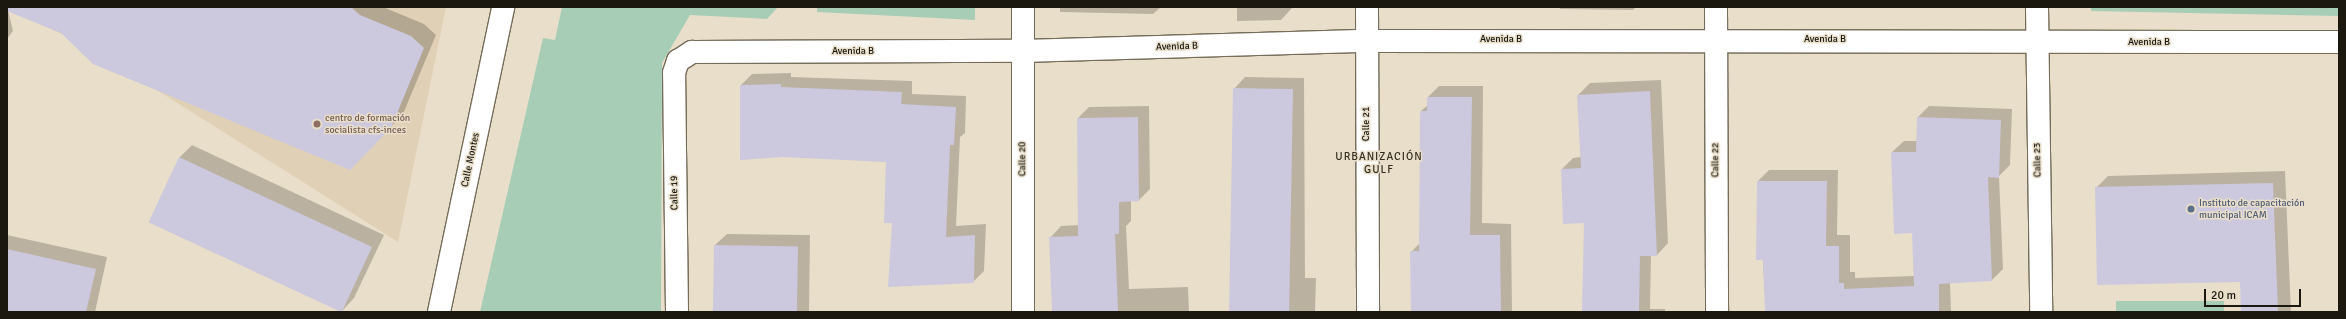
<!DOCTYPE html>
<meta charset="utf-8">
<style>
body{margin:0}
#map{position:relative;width:2346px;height:319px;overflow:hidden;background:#e9deca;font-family:Signika,sans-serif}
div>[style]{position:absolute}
.built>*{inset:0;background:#e0d1b6}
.green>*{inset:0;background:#a8cdb7;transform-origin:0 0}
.shadow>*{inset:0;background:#0003}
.building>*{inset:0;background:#ccc8dd;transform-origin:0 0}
.roads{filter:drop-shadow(1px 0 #756c5a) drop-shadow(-1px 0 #756c5a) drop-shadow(0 1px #756c5a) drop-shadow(0 -1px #756c5a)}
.street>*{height:22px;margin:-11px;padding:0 11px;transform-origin:11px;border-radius:11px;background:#fff}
.dots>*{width:11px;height:11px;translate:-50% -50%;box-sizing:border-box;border:2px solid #e9deca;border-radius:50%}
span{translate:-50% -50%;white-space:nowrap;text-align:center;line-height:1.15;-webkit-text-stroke:3px #e9deca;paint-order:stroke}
.street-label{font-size:10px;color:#1b1810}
.education-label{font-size:10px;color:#785e54}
.left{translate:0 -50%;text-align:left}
.service-label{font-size:10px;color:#4e5e75}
.neighbourhood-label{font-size:11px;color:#352d1d;letter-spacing:1px}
.frame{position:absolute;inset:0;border:8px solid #1b1810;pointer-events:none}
.scale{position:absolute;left:2204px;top:289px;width:97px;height:18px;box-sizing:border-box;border:2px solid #1b1810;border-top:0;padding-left:5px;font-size:12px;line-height:14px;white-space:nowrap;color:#1b1810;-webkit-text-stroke:3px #e9deca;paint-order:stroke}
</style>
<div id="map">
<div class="built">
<div style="clip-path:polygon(25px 7px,446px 7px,398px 242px)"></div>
</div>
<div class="green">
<div style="clip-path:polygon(562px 7px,778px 7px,767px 19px,690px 15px,662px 63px,661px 312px,480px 312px,543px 38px,555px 40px)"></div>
<div style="clip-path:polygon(817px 7px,975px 7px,975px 20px,817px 12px)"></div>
<div style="clip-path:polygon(2091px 7px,2339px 7px,2339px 16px,2091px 11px)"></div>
<div style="left:2116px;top:301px;width:108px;height:11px"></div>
</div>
<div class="shadow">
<div style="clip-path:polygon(7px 7px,383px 7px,424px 24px,436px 35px,403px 114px,350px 169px,61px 33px,8px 10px,13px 31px,7px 39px)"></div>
<div style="clip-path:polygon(1060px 7px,1161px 7px,1153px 14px,1060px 12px)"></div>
<div style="clip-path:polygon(1237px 7px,1292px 7px,1292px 8px,1281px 20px,1237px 21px)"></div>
<div style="clip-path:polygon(1560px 7px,1636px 7px,1633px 10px,1560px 9px)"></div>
<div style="clip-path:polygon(791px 73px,791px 77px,912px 81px,912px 94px,966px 96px,965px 133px,960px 137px,956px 226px,986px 224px,984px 271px,973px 282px,887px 161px,782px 156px,741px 159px,741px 85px,752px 74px)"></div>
<div style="clip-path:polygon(1245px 77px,1304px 78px,1305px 278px,1316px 278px,1315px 312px,1233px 312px,1234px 89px)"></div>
<div style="clip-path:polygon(1661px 80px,1668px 243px,1657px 255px,1651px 255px,1650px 309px,1665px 309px,1665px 312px,1583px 312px,1585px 222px,1562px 169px,1573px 158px,1581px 157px,1578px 95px,1590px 83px)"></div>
<div style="clip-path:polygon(1439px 86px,1483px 86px,1482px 223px,1511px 224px,1512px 312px,1412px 312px,1411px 252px,1420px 243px,1421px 111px,1428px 105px,1428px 97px)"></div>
<div style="clip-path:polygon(1149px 106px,1150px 189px,1139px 200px,1131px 201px,1131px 221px,1126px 226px,1129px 289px,1188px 287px,1189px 312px,1053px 312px,1050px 238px,1061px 226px,1079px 225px,1078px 118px,1089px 107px)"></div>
<div style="clip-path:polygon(1929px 106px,2012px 109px,2010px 165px,1999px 176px,2003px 269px,1992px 280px,1950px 282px,1951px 312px,1766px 312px,1758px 181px,1769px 170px,1838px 170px,1837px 235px,1850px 235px,1850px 272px,1855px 272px,1855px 278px,1914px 276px,1913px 232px,1892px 152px,1904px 141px,1917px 141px,1918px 117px)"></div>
<div style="clip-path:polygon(192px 145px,384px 235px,354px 298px,342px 311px,150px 221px,180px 157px)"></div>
<div style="clip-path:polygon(2285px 171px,2291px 312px,2242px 312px,2241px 281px,2096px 188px,2108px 176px)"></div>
<div style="clip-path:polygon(727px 234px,810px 235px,809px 312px,714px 312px,715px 245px)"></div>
<div style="clip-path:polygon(7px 235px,107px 257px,95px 312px,7px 312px)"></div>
</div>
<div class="building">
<div style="clip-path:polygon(7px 7px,351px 7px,360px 15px,411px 36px,424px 48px,391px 128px,350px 170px,93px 64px,61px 33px,7px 11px)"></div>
<div style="clip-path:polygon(781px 84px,781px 87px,902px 92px,901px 104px,956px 107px,954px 145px,950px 145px,946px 237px,975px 235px,974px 283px,888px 287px,892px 223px,884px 223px,886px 162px,782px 157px,740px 160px,740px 85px)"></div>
<div style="left:1233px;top:88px;width:60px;height:224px;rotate:1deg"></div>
<div style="clip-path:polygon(1650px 91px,1657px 256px,1640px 256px,1639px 312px,1582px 312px,1584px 223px,1563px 224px,1561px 169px,1581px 168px,1577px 95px)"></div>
<div style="clip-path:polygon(1427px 97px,1472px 97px,1470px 235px,1500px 235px,1501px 312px,1411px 312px,1410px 251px,1419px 251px,1420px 111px,1427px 111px)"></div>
<div style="clip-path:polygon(1138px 117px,1139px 201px,1119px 202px,1119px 234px,1115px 234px,1118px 312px,1052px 312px,1049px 237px,1078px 236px,1077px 118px)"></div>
<div style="clip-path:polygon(1917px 117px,2001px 120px,1999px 178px,1988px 177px,1992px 281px,1939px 284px,1939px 312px,1765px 312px,1763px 260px,1756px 260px,1757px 181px,1827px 181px,1826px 246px,1839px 246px,1839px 283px,1844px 283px,1844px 289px,1914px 286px,1912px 233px,1894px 234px,1891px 152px,1916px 152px)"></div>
<div style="left:179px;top:157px;width:213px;height:72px;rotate:25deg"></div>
<div style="clip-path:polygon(2273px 183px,2278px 312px,2241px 312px,2240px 282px,2097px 285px,2095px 187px)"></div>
<div style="left:714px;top:245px;width:84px;height:67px;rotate:1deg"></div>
<div style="clip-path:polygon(7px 249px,96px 269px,86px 312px,7px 312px)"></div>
</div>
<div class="roads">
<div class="street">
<div style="left:1367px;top:7px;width:305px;rotate:89.8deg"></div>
<div style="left:1716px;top:7px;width:305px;rotate:89.8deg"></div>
<div style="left:2037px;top:7px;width:305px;rotate:89.2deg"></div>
<div style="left:439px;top:312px;width:312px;rotate:-78.1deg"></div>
<div style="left:677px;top:312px;width:239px;rotate:-90.7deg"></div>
<div style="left:674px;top:73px;width:13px;rotate:-72deg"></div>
<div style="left:678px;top:61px;width:17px;rotate:-33deg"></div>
<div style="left:692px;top:52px;width:331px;rotate:-0.2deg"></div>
<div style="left:1023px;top:51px;width:344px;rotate:-1.7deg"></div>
<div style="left:1367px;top:41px;width:972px;rotate:0.06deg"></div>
<div style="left:1023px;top:312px;width:305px;rotate:-90deg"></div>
</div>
</div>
<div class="dots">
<div style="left:317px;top:124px;background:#8d6e63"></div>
<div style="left:2191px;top:209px;background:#5c6f8a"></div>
</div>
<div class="street-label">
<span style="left:1501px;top:40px">Avenida B</span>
<span style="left:1825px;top:40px">Avenida B</span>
<span style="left:2149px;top:43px">Avenida B</span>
<span style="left:1177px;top:47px;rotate:-2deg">Avenida B</span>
<span style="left:853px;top:52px">Avenida B</span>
<span style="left:1367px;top:124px;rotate:-90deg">Calle 21</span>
<span style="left:1023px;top:159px;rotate:-90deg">Calle 20</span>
<span style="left:471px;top:160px;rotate:-78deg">Calle Montes</span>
<span style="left:1716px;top:160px;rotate:-90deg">Calle 22</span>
<span style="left:2038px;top:160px;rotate:-91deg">Calle 23</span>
<span style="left:675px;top:193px;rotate:-91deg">Calle 19</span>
</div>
<div class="education-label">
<span class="left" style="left:325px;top:124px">centro de formación<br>socialista cfs-inces</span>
</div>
<div class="service-label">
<span class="left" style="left:2199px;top:209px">Instituto de capacitación<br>municipal ICAM</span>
</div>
<div class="neighbourhood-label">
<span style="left:1379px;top:164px">URBANIZACIÓN<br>GULF</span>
</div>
<div class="frame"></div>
<div class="scale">20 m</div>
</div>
